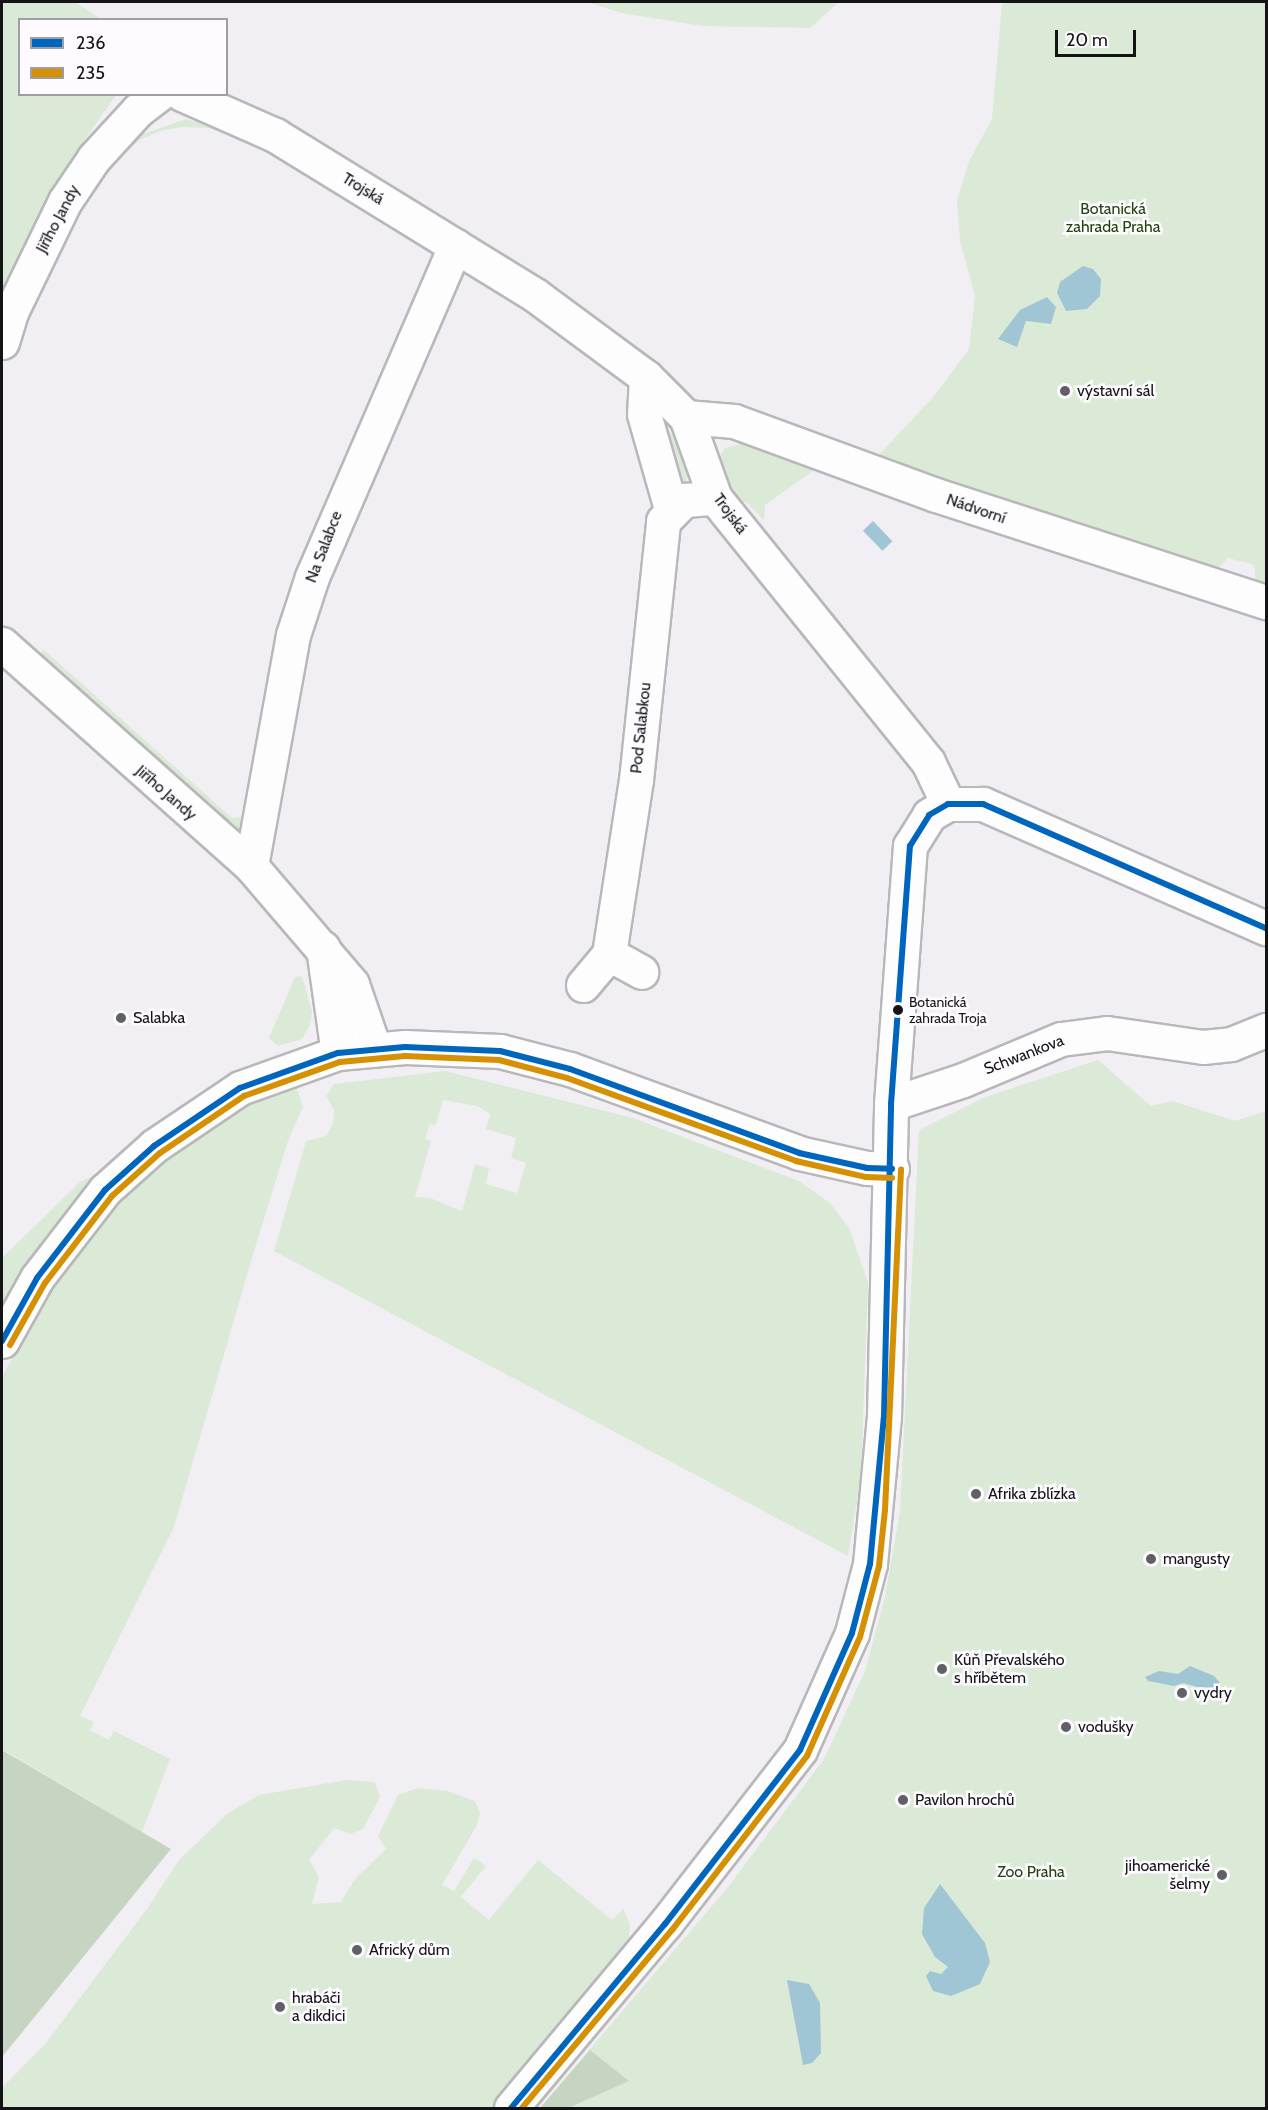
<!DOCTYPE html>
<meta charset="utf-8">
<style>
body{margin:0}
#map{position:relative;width:1268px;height:2110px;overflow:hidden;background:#f1eff4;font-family:Cabin,sans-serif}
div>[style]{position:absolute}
.green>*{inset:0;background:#dbead6}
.forest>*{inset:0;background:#c6d5c1}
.water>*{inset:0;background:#a0c6d5;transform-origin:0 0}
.roads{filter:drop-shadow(2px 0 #b8b7ba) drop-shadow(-2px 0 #b8b7ba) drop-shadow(0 2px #b8b7ba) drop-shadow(0 -2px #b8b7ba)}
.minor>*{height:33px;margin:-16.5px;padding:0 16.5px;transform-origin:16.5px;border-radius:16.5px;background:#fdfdfd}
.bus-1>*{height:6px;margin:-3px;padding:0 3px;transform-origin:3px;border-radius:3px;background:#0065bd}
.bus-2>*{height:6px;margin:-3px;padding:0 3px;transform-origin:3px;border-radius:3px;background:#d59003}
.dots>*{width:16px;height:16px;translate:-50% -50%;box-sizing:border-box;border:3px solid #fdfbff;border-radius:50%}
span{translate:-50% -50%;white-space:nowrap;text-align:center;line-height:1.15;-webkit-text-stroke:5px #fdfbff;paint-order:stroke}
.bus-label{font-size:14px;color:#141316}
.left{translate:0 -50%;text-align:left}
.street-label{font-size:16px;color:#141316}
.park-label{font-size:16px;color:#20440c}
.poi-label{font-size:16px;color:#141316}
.right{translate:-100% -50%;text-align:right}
.frame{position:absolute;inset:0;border:3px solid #141316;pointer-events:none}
.legend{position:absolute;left:18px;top:18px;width:210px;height:78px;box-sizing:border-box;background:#fdfbff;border:2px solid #a09ea2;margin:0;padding:8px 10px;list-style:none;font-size:18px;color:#141316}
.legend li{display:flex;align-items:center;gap:12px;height:30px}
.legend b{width:30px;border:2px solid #a09ea2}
.scale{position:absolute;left:1055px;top:30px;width:81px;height:27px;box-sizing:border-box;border:3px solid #141316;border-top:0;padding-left:8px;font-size:18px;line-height:21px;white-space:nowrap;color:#141316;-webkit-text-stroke:4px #fdfbff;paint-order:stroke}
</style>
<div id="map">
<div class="green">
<div style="clip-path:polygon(2px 2px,75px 2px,101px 19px,20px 20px,20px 94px,116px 95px,70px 161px,77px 166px,2px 319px)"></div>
<div style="clip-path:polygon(587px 2px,839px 2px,810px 28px,703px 26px,622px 13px)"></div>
<div style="clip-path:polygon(1002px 2px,1266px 2px,1266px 575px,1263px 589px,1256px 586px,1254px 565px,1228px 558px,1214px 572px,875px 459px,935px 395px,969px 349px,975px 296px,960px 241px,957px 201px,969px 161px,992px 119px)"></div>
<div style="clip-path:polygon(186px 119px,235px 132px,233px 136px,208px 128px,182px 127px,160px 131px,140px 140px,116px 159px,89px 189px,129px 139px)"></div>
<div style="clip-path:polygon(661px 417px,681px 450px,688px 475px,683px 492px)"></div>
<div style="clip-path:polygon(752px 441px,817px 468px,765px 505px,764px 520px,747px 503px,738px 499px,718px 469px,718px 459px,725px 448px)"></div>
<div style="clip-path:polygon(43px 649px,232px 818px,245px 817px,246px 829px,233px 831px,40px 657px)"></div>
<div style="clip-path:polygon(302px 976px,312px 1012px,310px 1025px,302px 1039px,278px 1046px,269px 1038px,295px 977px)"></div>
<div style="clip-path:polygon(1098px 1060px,1151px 1106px,1172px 1101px,1235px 1121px,1266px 1111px,1266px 2108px,540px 2108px,728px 1887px,824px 1759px,865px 1671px,885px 1597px,900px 1511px,919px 1130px,985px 1097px)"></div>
<div style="clip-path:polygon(evenodd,445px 1071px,633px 1118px,799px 1181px,830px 1203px,849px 1228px,868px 1282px,861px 1477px,848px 1556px,274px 1251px,306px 1141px,326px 1136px,333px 1124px,334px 1110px,326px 1096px,334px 1084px,445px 1071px,443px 1100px,477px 1106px,490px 1114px,486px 1129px,516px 1138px,511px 1158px,526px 1163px,517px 1193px,486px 1184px,489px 1168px,475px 1164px,462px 1211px,430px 1198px,415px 1197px,431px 1141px,425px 1139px,430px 1124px,436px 1125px,443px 1100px)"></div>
<div style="clip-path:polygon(294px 1079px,303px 1107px,288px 1141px,252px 1258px,174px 1527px,80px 1716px,94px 1722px,90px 1730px,109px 1740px,114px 1731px,170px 1759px,142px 1832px,2px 1749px,2px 1376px,48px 1297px,115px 1204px,178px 1147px)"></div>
<div style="clip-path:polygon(99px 1174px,45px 1238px,2px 1306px,2px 1258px,81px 1181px)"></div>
<div style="clip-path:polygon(346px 1780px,375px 1782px,380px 1797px,363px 1829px,350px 1834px,334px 1828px,309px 1860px,319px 1877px,312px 1904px,341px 1902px,355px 1879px,386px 1849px,378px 1836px,398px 1795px,418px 1788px,447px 1791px,475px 1801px,480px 1813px,477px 1825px,442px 1885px,454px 1891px,474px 1858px,486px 1866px,461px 1897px,489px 1920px,538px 1860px,612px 1920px,623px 1909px,630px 1924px,628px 1949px,495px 2108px,2px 2108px,2px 2088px,45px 2044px,147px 1909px,179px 1860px,228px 1813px,259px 1795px)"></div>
</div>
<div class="forest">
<div style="clip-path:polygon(2px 1750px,171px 1849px,2px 2057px)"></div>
<div style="clip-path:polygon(590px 2050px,629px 2081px,568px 2108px,540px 2108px)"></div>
</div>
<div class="water">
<div style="clip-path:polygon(1083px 266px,1093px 269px,1101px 279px,1100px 296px,1087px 309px,1066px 311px,1057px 293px,1060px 282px)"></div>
<div style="clip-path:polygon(1047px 297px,1056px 307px,1051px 324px,1026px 321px,1017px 347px,998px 339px,1020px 310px)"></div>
<div style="left:873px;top:521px;width:28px;height:14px;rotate:46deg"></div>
<div style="clip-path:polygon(1190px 1666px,1214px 1676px,1220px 1683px,1211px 1691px,1183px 1683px,1174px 1686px,1148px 1681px,1145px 1677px,1159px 1671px,1178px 1674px)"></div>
<div style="clip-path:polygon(940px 1884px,985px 1943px,990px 1962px,980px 1984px,951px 1996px,933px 1991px,926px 1976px,930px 1971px,941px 1974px,948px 1967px,935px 1957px,922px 1934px,924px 1908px)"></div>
<div style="clip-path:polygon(787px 1980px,809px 1984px,820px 2003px,821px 2053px,812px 2063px,803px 2065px)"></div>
</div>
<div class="roads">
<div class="minor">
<div style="left:182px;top:94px;width:102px;rotate:23.8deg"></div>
<div style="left:275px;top:135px;width:305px;rotate:31.6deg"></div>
<div style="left:535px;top:295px;width:138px;rotate:36.5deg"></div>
<div style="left:646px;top:377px;width:57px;rotate:45deg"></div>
<div style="left:686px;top:417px;width:86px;rotate:70.3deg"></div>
<div style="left:715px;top:498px;width:339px;rotate:51.1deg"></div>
<div style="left:928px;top:762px;width:47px;rotate:64.5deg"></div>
<div style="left:2px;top:342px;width:34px;rotate:-73deg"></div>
<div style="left:12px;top:310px;width:121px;rotate:-64.1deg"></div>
<div style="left:65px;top:201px;width:52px;rotate:-56deg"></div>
<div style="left:94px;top:158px;width:65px;rotate:-47.5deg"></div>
<div style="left:138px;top:110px;width:26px;rotate:-37deg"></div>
<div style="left:646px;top:377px;width:37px;rotate:93deg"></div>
<div style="left:644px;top:414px;width:102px;rotate:74.1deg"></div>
<div style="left:686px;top:417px;width:48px;rotate:4.8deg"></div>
<div style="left:734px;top:421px;width:215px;rotate:20.1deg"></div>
<div style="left:936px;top:495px;width:347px;rotate:18deg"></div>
<div style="left:2px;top:644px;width:334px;rotate:41.7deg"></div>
<div style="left:251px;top:866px;width:155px;rotate:49.4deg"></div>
<div style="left:352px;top:984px;width:68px;rotate:71deg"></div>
<div style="left:948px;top:804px;width:35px"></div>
<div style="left:983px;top:804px;width:309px;rotate:23.7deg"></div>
<div style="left:251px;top:866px;width:235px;rotate:-79.7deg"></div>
<div style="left:293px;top:635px;width:61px;rotate:-71.9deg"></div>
<div style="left:312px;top:577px;width:361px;rotate:-66.6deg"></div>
<div style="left:323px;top:948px;width:106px;rotate:81.9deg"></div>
<div style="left:609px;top:954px;width:37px;rotate:29deg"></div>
<div style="left:583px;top:985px;width:40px;rotate:-50deg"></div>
<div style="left:609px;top:954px;width:176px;rotate:-81.2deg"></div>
<div style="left:636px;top:780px;width:260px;rotate:-84deg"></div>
<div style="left:663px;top:521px;width:30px;rotate:-45deg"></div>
<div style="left:684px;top:500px;width:31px;rotate:-4deg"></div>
<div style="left:891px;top:1104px;width:76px;rotate:-18.4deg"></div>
<div style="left:963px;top:1080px;width:106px;rotate:-22.7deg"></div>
<div style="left:1061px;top:1039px;width:46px;rotate:-7.4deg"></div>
<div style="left:1107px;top:1033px;width:97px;rotate:8.3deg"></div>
<div style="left:1203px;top:1047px;width:28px;rotate:-6deg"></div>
<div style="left:1231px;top:1044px;width:38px;rotate:-22deg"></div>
<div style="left:2px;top:1341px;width:72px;rotate:-60.9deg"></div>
<div style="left:37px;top:1278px;width:111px;rotate:-52.3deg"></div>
<div style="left:105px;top:1190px;width:66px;rotate:-41.9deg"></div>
<div style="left:154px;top:1146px;width:104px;rotate:-34deg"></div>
<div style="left:240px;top:1088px;width:104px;rotate:-19.7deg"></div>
<div style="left:338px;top:1053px;width:67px;rotate:-5.1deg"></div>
<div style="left:405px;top:1047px;width:95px;rotate:2.4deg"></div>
<div style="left:500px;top:1051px;width:72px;rotate:14.4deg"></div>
<div style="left:570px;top:1069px;width:244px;rotate:20.1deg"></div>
<div style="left:799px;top:1153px;width:70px;rotate:12.4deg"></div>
<div style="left:867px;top:1168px;width:25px;rotate:2deg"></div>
<div style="left:511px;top:2108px;width:240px;rotate:-50.1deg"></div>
<div style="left:665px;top:1924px;width:220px;rotate:-52.2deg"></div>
<div style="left:800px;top:1750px;width:128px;rotate:-66deg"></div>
<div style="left:852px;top:1633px;width:71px;rotate:-75.4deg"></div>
<div style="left:870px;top:1564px;width:148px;rotate:-84.6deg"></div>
<div style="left:884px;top:1417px;width:313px;rotate:-88.7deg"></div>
<div style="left:891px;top:1104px;width:259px;rotate:-85.8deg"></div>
<div style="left:910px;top:846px;width:36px;rotate:-58deg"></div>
<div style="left:929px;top:815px;width:22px;rotate:-30deg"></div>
</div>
</div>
<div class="bus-1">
<div style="left:948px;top:804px;width:35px"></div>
<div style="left:983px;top:804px;width:309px;rotate:23.7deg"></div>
<div style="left:2px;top:1341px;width:72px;rotate:-60.9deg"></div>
<div style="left:37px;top:1278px;width:111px;rotate:-52.3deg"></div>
<div style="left:105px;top:1190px;width:66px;rotate:-41.9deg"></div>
<div style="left:154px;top:1146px;width:104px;rotate:-34deg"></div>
<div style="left:240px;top:1088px;width:104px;rotate:-19.7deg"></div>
<div style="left:338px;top:1053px;width:67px;rotate:-5.1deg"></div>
<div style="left:405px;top:1047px;width:95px;rotate:2.4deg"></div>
<div style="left:500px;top:1051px;width:72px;rotate:14.4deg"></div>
<div style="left:570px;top:1069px;width:244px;rotate:20.1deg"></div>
<div style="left:799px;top:1153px;width:70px;rotate:12.4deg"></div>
<div style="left:867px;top:1168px;width:25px;rotate:2deg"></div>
<div style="left:511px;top:2108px;width:240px;rotate:-50.1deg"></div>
<div style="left:665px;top:1924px;width:220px;rotate:-52.2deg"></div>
<div style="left:800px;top:1750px;width:128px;rotate:-66deg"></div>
<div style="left:852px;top:1633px;width:71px;rotate:-75.4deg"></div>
<div style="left:870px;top:1564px;width:148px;rotate:-84.6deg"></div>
<div style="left:884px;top:1417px;width:313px;rotate:-88.7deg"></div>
<div style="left:891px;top:1104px;width:259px;rotate:-85.8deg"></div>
<div style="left:910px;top:846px;width:36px;rotate:-58deg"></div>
<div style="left:929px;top:815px;width:22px;rotate:-30deg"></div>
</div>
<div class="bus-2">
<div style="left:10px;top:1345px;width:71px;rotate:-60.6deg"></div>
<div style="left:45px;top:1283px;width:110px;rotate:-52.4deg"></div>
<div style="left:112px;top:1196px;width:64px;rotate:-41.9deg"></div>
<div style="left:160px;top:1153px;width:102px;rotate:-34.2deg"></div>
<div style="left:244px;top:1096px;width:102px;rotate:-19.5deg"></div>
<div style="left:340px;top:1062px;width:65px;rotate:-5.3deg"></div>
<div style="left:405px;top:1056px;width:94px;rotate:2.4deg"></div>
<div style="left:499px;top:1060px;width:70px;rotate:14.8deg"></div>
<div style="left:567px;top:1078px;width:244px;rotate:19.9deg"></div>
<div style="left:796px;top:1161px;width:72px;rotate:12.9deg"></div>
<div style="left:866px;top:1177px;width:26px;rotate:2deg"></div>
<div style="left:522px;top:2108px;width:233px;rotate:-49.9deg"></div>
<div style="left:672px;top:1930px;width:220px;rotate:-52.2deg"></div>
<div style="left:807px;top:1756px;width:130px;rotate:-66deg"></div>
<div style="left:860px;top:1637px;width:73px;rotate:-75deg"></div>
<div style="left:879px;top:1566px;width:56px;rotate:-83.9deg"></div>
<div style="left:885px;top:1510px;width:341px;rotate:-87.3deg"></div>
</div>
<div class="dots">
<div style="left:1065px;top:391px;background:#616064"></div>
<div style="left:898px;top:1010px;background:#141316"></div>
<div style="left:121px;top:1018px;background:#616064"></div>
<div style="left:976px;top:1494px;background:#616064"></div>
<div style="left:1151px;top:1559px;background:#616064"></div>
<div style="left:942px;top:1669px;background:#616064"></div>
<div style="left:1182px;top:1693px;background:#616064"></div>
<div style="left:1066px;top:1727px;background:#616064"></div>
<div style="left:903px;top:1800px;background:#616064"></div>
<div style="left:1222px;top:1875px;background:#616064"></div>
<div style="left:357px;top:1950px;background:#616064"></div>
<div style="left:280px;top:2007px;background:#616064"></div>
</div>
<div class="bus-label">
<span class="left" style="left:909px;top:1010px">Botanická<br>zahrada Troja</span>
</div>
<div class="street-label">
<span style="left:363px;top:189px;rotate:32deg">Trojská</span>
<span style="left:58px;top:219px;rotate:-62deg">Jiřího Jandy</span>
<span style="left:976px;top:509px;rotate:19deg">Nádvorní</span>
<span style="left:730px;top:514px;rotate:54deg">Trojská</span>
<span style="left:324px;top:547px;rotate:-69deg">Na Salabce</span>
<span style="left:641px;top:728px;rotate:-84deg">Pod Salabkou</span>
<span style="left:166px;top:793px;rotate:41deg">Jiřího Jandy</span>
<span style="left:1024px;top:1055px;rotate:-21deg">Schwankova</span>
</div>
<div class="park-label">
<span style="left:1113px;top:218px">Botanická<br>zahrada Praha</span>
<span style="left:1031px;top:1872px">Zoo Praha</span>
</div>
<div class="poi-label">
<span class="left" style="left:1077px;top:391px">výstavní sál</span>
<span class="left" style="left:133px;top:1018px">Salabka</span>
<span class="left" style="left:988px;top:1494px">Afrika zblízka</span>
<span class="left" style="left:1163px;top:1559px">mangusty</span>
<span class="left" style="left:954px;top:1669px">Kůň Převalského<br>s hříbětem</span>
<span class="left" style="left:1194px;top:1693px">vydry</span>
<span class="left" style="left:1078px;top:1727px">vodušky</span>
<span class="left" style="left:915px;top:1800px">Pavilon hrochů</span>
<span class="right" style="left:1210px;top:1875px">jihoamerické<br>šelmy</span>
<span class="left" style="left:369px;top:1950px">Africký dům</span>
<span class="left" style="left:292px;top:2007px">hrabáči<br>a dikdici</span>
</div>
<div class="frame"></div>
<ul class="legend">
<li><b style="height:8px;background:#0065bd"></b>236</li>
<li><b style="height:8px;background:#d59003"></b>235</li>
</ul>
<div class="scale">20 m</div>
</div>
